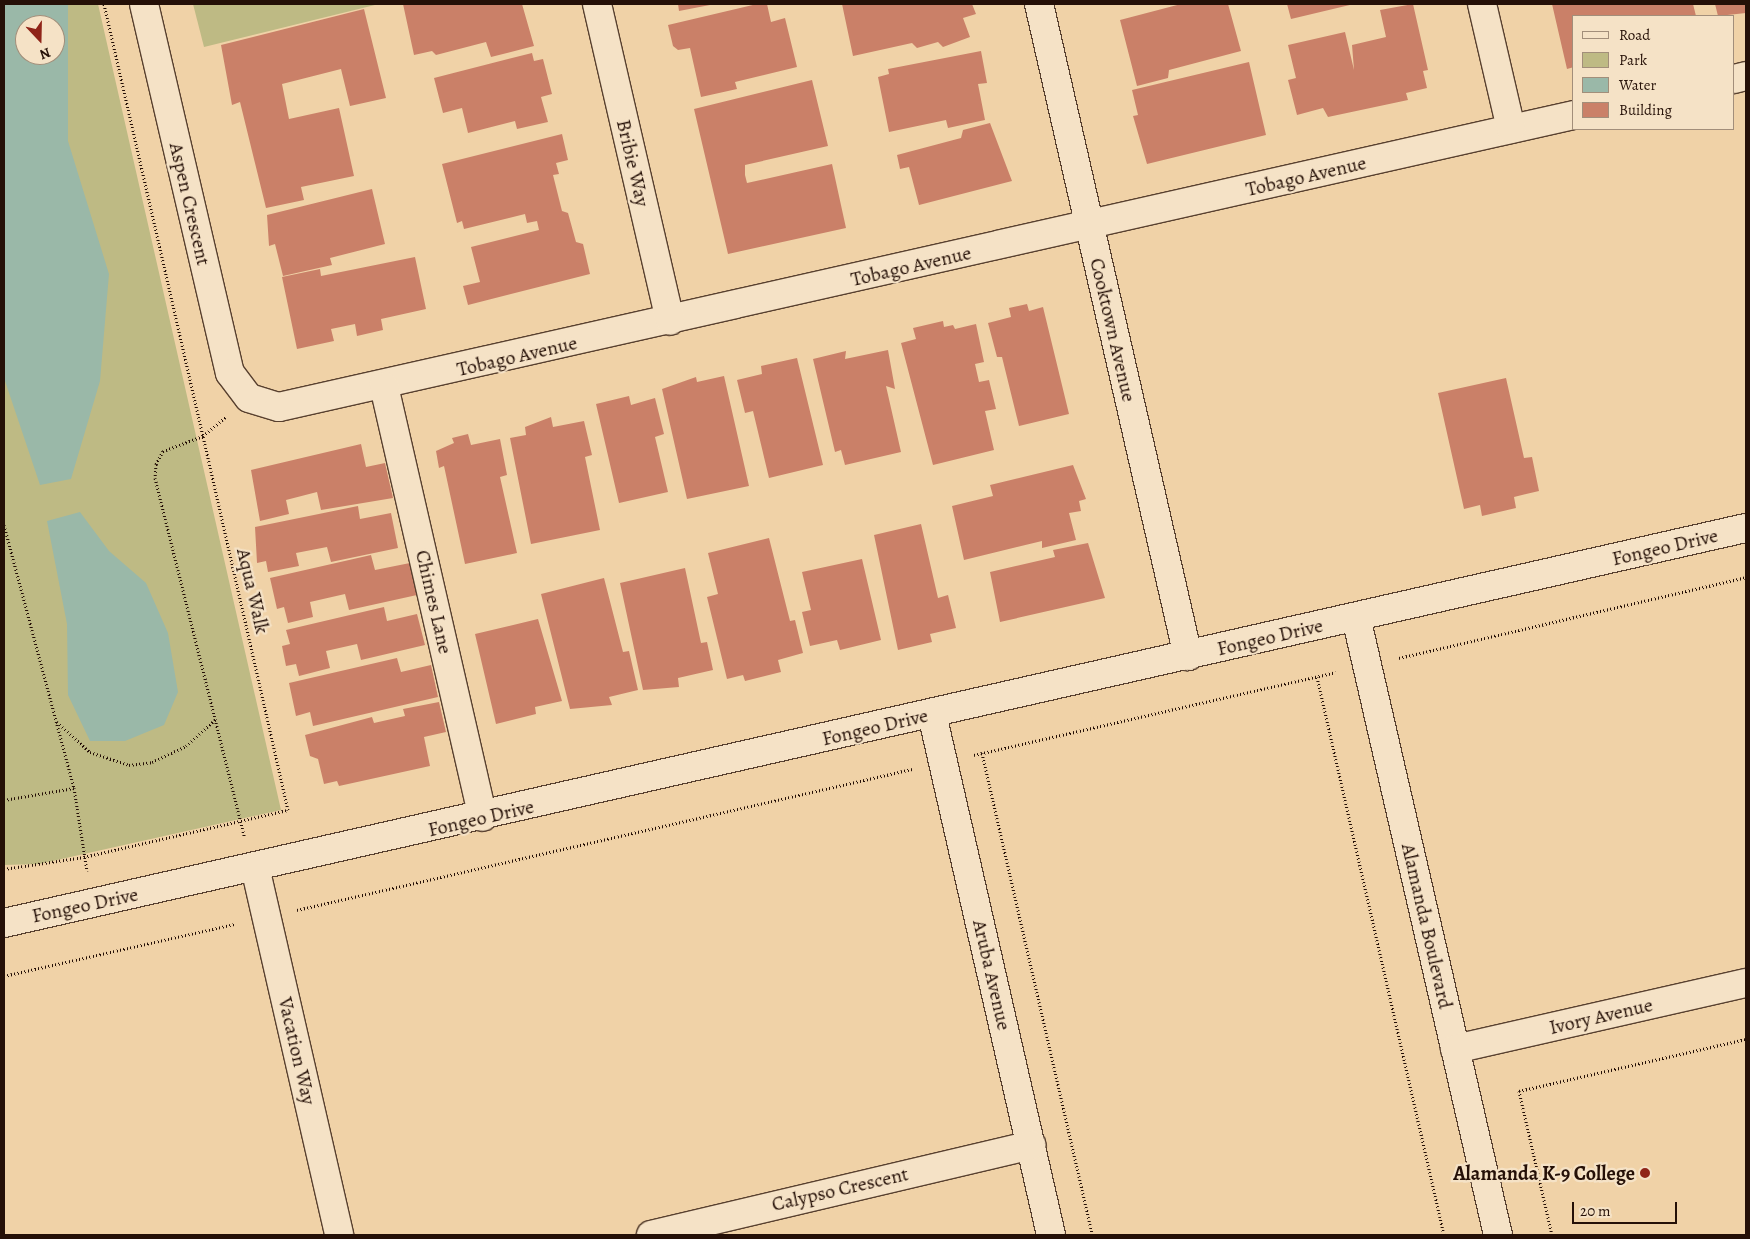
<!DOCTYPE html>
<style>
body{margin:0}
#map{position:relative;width:1750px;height:1239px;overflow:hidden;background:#f0d2a7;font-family:Alegreya,serif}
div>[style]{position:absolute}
.green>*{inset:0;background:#beba84}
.water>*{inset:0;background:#9ab8a8}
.building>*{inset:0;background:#ca8068}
.path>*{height:3px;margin-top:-1.5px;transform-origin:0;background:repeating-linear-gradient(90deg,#251007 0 1px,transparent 0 3.5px)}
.roads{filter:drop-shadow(1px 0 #58402f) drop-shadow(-1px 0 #58402f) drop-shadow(0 1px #58402f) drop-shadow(0 -1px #58402f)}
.minor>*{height:28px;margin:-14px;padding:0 14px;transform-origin:14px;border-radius:14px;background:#f5e2c6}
.dots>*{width:14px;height:14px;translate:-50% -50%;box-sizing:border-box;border:2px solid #f5e2c6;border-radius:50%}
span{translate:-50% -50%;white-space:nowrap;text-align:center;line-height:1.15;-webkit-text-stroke:4.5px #f5e2c6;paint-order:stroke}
.street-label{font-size:20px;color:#251007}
.poi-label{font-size:20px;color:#251007;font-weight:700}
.right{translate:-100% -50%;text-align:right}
.frame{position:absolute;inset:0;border:5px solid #251007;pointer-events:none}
.legend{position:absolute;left:1572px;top:15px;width:162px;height:115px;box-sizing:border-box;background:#f5e2c6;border:1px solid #a28e7a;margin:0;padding:6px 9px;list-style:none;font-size:15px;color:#251007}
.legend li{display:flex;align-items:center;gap:10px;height:25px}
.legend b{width:25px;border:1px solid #a28e7a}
.north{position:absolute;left:15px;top:15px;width:50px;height:50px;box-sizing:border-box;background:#f5e2c6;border:1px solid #a28e7a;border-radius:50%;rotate:159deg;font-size:14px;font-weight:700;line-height:20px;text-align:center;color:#251007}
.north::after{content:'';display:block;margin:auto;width:18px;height:22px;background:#8f2418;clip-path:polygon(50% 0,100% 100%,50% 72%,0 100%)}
.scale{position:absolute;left:1572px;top:1202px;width:105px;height:22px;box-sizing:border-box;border:2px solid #251007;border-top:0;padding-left:6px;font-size:15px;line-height:18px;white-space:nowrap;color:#251007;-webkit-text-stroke:4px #f5e2c6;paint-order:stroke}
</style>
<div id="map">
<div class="green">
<div style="clip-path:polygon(evenodd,4px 4px,98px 4px,281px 810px,39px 864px,4px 865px,4px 4px,25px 25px,55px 25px,55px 55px,25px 55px,25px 25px)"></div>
<div style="clip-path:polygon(193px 4px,379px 4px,204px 47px)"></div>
</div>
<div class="water">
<div style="clip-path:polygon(evenodd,4px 4px,68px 4px,68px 141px,109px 274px,100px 381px,71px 479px,40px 485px,4px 378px,4px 4px,25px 25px,55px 25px,55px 55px,25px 55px,25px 25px)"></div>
<div style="clip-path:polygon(80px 512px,109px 551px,146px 583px,168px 633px,178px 692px,164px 725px,125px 741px,90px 741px,68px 695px,67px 624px,47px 521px)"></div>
</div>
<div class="building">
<div style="clip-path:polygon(403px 4px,522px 4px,534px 46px,491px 57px,486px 42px,436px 55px,432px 51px,414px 55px)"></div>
<div style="clip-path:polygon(678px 4px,710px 4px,710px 5px,679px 11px)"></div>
<div style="clip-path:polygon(757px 4px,767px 4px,771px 22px,785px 18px,797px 67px,735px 82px,737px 89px,701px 97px,690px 48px,678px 50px,673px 46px,668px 25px)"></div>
<div style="clip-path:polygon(842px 4px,972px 4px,976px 14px,963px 18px,970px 37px,943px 47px,938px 42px,917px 48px,912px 43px,853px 56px)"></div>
<div style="clip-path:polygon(1181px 4px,1228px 4px,1241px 51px,1169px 70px,1168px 78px,1137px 86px,1120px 20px)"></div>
<div style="clip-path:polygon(1287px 4px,1354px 4px,1291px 19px)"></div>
<div style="clip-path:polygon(1413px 4px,1428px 70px,1423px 71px,1427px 88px,1406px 93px,1408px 100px,1328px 117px,1323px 108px,1297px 115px,1288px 80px,1296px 78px,1288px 45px,1345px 32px,1354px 70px,1352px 45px,1386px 37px,1380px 10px)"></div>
<div style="clip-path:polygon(1552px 4px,1693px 4px,1696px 16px,1574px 16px,1574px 67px,1567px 69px)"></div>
<div style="clip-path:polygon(1715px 4px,1746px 4px,1746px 13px,1718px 16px)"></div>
<div style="clip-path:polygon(364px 9px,386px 98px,350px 106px,341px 69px,282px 84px,289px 119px,339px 108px,354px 176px,301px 187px,304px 200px,266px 208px,240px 102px,232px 105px,221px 45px)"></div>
<div style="clip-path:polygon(981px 51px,987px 83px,978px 84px,985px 120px,948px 128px,946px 120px,889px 132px,878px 77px,889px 74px,888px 69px)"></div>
<div style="clip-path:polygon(532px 53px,534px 61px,543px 59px,552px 94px,541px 97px,548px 122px,517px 129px,515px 121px,468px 133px,462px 108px,443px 113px,434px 78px)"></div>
<div style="clip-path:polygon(1249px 62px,1266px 135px,1147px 164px,1133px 116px,1138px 115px,1132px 90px)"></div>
<div style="clip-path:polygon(812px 80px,828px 146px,745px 165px,745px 175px,747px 183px,832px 164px,846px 228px,728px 254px,694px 109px)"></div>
<div style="clip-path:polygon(990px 123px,1012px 181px,919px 205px,909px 167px,900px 169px,897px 155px,961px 138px,963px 130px)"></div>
<div style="clip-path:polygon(562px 134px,568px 160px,556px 163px,559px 174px,553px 175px,562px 211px,568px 213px,576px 242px,583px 244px,590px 274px,468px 305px,463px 286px,480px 282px,471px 247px,539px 230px,537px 221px,527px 223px,525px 214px,464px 229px,462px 221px,457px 223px,442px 164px)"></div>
<div style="clip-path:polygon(372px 189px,385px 244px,330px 258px,332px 265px,283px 276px,275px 244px,269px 246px,267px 215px)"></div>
<div style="clip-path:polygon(415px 257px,426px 309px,381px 319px,383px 330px,357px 336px,355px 324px,331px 329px,334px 341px,297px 349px,282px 277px,320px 269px,321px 276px)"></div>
<div style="clip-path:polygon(1027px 304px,1029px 311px,1043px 307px,1069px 414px,1019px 426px,1002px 357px,997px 357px,988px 323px,1011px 317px,1009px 308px)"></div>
<div style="clip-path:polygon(943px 321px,944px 327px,953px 325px,955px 329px,976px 324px,984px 362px,975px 364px,979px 382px,989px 380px,996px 409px,985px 411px,994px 450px,933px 465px,901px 343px,916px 339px,913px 328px)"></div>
<div style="clip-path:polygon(888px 350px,895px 389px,886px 386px,901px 452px,845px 465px,841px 450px,835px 452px,813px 359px,846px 351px,845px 359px)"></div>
<div style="clip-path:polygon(797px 358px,823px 465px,769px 478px,753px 411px,745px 413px,737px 380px,762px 374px,761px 366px)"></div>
<div style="clip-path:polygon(724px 376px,749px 486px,687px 499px,662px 389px,696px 377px,697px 382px)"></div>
<div style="clip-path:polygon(1506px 378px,1524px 458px,1532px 457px,1539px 491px,1514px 497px,1516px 508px,1482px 516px,1480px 505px,1464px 509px,1438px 393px)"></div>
<div style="clip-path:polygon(629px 396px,631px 405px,655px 398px,664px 434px,655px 437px,668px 492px,619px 503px,596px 404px)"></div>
<div style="clip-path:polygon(551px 417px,553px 427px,584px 421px,592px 455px,585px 457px,600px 530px,531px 544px,510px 438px,526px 435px,525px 427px)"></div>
<div style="clip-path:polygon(468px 434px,471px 445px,500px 439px,507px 475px,500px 477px,517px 553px,465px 564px,444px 466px,439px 468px,436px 451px,454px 443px,452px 438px)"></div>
<div style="clip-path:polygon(361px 444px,366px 467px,385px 463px,393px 498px,321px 510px,317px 492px,286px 500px,289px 514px,260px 521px,251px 470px)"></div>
<div style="clip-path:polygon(1073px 465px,1086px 499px,1079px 501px,1081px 511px,1069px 513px,1076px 540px,1042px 548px,1042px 541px,964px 560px,952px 506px,993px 496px,990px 485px)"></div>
<div style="clip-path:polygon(358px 506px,360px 519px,391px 513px,398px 548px,331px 562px,327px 547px,296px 553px,299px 566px,268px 572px,266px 561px,257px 563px,255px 527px)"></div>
<div style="clip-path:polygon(921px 524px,938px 598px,948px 595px,956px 628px,930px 634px,932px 642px,898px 650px,874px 535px)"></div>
<div style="clip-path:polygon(769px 538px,790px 621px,795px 620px,803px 653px,778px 660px,781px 672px,745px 681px,743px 675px,727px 679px,707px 597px,718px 594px,708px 553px)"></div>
<div style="clip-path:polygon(1088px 543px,1105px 598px,1000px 622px,990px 572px,1055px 557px,1053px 550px)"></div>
<div style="clip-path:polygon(371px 555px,375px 570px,410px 563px,417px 595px,349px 610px,345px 594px,310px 602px,313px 617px,288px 623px,284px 607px,277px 609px,270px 578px)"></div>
<div style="clip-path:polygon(862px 559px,881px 640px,840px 650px,837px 640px,810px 646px,802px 612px,811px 610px,802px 572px)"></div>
<div style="clip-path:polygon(685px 568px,701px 643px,707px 642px,713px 670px,678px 678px,679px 687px,643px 690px,620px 583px)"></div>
<div style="clip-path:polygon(604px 578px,623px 652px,629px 651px,638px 690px,609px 697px,612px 705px,570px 709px,541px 594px)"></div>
<div style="clip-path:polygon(384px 607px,387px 621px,417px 614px,425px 645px,361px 660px,357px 644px,326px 651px,330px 668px,299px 676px,296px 664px,286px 666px,282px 646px,290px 644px,286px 630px)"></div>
<div style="clip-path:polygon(538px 619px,562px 701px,535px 707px,536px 714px,496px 724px,475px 634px)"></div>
<div style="clip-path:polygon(397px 658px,401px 672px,431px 665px,438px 697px,313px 726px,310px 712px,296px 716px,289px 683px)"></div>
<div style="clip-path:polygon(439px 702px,446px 732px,424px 737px,430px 766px,339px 786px,337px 781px,324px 784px,318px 759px,310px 756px,305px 735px,372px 717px,374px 723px,405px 716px,403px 709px)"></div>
</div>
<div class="path">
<div style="left:104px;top:4px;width:443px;rotate:77.1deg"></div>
<div style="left:203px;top:436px;width:43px;rotate:159.4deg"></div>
<div style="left:163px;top:451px;width:15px;rotate:118deg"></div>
<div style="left:156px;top:464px;width:14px;rotate:94deg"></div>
<div style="left:155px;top:478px;width:369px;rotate:76deg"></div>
<div style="left:4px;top:525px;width:272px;rotate:75.1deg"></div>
<div style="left:74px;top:788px;width:84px;rotate:81.1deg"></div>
<div style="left:1399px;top:658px;width:356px;rotate:-13.1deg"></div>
<div style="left:1317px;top:677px;width:572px;rotate:77.18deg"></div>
<div style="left:57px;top:722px;width:45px;rotate:42.3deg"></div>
<div style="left:90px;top:752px;width:41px;rotate:18.4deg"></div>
<div style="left:129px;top:765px;width:23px;rotate:-7deg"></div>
<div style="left:152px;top:762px;width:38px;rotate:-25deg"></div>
<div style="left:186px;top:746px;width:40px;rotate:-42deg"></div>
<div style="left:982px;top:753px;width:494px;rotate:77.1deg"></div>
<div style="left:974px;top:755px;width:371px;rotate:-12.9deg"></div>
<div style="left:4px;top:800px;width:71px;rotate:-9.7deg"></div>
<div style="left:4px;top:869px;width:81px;rotate:-8.5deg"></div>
<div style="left:84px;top:857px;width:209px;rotate:-13deg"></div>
<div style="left:288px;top:810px;width:384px;rotate:-102.8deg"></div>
<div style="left:203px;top:436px;width:30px;rotate:-40deg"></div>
<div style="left:297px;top:910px;width:631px;rotate:-12.91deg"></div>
<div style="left:4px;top:976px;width:237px;rotate:-12.7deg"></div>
<div style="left:1552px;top:1235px;width:148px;rotate:-102.9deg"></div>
<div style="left:1519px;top:1091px;width:233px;rotate:-12.9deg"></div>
</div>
<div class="roads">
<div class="minor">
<div style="left:144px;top:4px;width:379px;rotate:76.9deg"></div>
<div style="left:230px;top:373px;width:31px;rotate:53deg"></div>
<div style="left:249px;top:398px;width:31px;rotate:17deg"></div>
<div style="left:279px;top:407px;width:1328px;rotate:-12.71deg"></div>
<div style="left:597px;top:4px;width:325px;rotate:77deg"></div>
<div style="left:1039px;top:4px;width:669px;rotate:77.13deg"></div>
<div style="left:1482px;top:4px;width:128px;rotate:76.9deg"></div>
<div style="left:1734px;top:79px;width:12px;rotate:-14deg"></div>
<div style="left:384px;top:386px;width:442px;rotate:77.1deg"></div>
<div style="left:1356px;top:617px;width:634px;rotate:77.06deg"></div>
<div style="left:932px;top:714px;width:534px;rotate:77.13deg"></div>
<div style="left:255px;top:867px;width:377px;rotate:77.1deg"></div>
<div style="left:4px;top:923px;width:1786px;rotate:-12.78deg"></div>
<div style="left:1455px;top:1049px;width:298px;rotate:-12.8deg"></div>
<div style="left:651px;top:1235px;width:391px;rotate:-13.3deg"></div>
</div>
</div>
<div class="dots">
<div style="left:1645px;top:1173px;background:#8f2418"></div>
</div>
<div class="street-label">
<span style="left:633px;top:163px;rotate:77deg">Bribie Way</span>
<span style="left:1306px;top:176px;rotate:-13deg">Tobago Avenue</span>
<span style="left:190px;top:204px;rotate:77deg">Aspen Crescent</span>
<span style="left:911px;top:266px;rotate:-13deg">Tobago Avenue</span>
<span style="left:1113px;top:330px;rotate:77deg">Cooktown Avenue</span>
<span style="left:517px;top:356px;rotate:-13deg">Tobago Avenue</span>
<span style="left:1665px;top:547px;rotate:-13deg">Fongeo Drive</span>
<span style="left:253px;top:591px;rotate:77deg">Aqua Walk</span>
<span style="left:434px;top:602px;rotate:77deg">Chimes Lane</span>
<span style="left:1270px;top:637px;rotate:-13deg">Fongeo Drive</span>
<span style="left:875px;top:727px;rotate:-13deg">Fongeo Drive</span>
<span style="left:481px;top:818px;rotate:-13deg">Fongeo Drive</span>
<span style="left:85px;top:905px;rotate:-12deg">Fongeo Drive</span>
<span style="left:1427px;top:926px;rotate:77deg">Alamanda Boulevard</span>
<span style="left:992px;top:975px;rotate:77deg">Aruba Avenue</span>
<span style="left:1601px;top:1016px;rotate:-13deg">Ivory Avenue</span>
<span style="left:297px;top:1051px;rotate:77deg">Vacation Way</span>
<span style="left:840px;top:1189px;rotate:-13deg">Calypso Crescent</span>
</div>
<div class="poi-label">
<span class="right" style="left:1635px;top:1173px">Alamanda K-9 College</span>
</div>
<div class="frame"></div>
<ul class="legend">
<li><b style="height:6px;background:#f5e2c6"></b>Road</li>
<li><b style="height:14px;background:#beba84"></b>Park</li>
<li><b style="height:14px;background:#9ab8a8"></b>Water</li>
<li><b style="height:14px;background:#ca8068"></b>Building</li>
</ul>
<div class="north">N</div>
<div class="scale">20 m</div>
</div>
